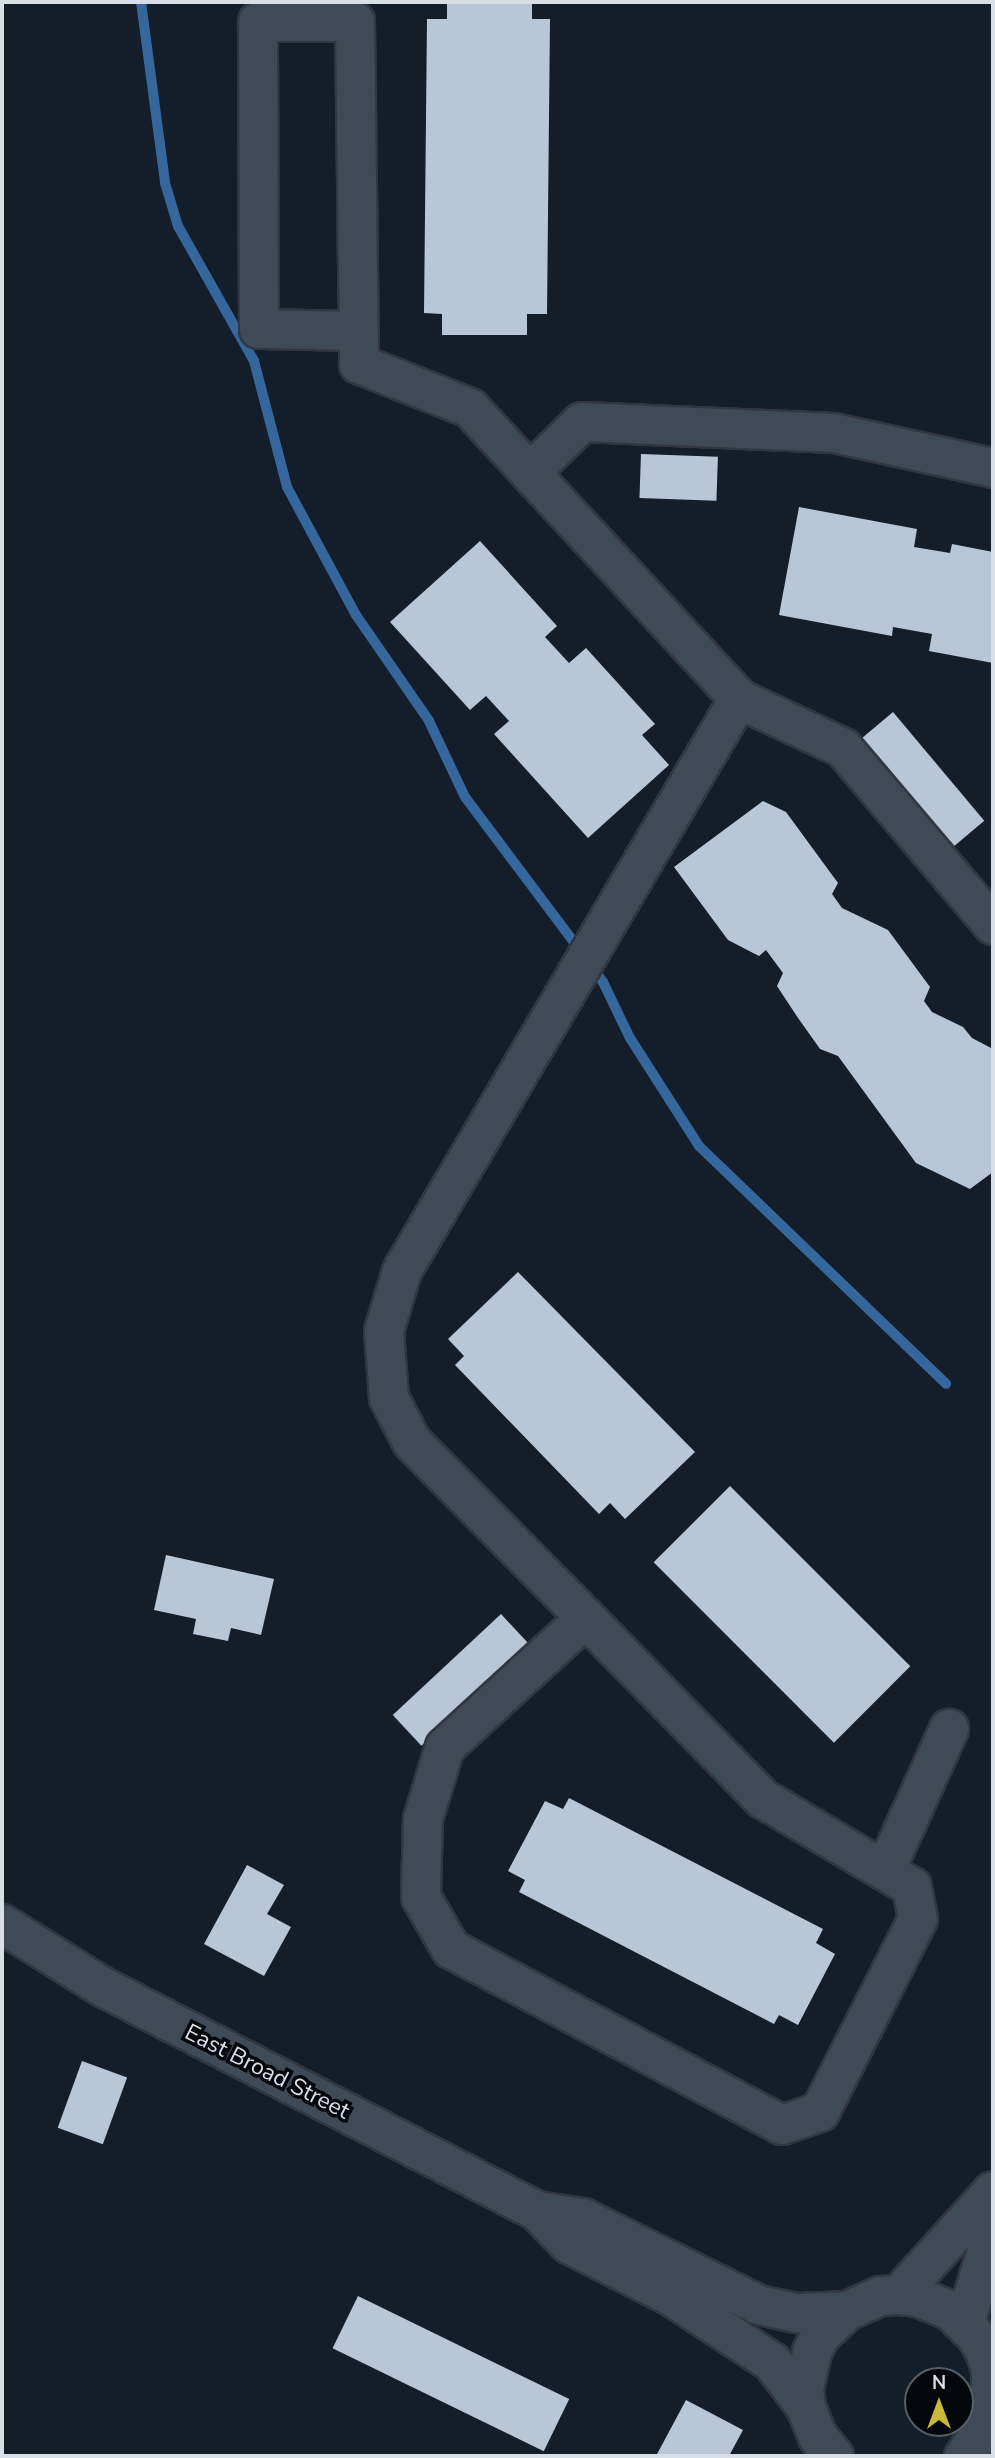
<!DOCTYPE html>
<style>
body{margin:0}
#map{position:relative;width:995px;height:2458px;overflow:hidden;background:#131e2a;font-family:"Nunito Sans",sans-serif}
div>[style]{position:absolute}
.stream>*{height:10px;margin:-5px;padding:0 5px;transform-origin:5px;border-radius:5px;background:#36679c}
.building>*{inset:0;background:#b8c7d7;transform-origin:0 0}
.roads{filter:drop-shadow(2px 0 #313742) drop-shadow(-2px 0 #313742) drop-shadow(0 2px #313742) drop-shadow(0 -2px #313742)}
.minor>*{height:38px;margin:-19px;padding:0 19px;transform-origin:19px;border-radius:19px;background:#3e4a58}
span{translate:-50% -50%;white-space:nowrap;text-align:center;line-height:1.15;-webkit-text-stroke:7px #04080d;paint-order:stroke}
.street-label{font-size:23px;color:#d8dfe7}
.frame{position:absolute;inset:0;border:4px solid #d8dfe7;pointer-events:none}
.north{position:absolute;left:904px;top:2367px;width:70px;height:70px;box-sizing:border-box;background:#04080d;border:2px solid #595e64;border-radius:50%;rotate:0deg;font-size:19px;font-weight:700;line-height:28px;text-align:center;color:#d8dfe7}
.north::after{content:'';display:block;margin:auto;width:24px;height:32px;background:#caba3a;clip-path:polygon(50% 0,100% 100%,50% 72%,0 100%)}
</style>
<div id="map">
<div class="stream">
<div style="left:141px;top:2px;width:183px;rotate:82.4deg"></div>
<div style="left:165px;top:183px;width:45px;rotate:73.2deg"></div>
<div style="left:178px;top:226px;width:155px;rotate:60.6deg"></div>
<div style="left:254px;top:361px;width:130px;rotate:75.3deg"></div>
<div style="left:287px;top:487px;width:145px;rotate:61.7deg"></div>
<div style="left:356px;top:615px;width:129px;rotate:55.4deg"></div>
<div style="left:429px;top:721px;width:84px;rotate:64.7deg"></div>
<div style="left:465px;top:797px;width:195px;rotate:53.1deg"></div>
<div style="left:591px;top:966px;width:20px;rotate:53deg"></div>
<div style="left:603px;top:982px;width:62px;rotate:64.3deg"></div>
<div style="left:630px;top:1038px;width:128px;rotate:57.4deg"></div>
<div style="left:699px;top:1146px;width:343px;rotate:43.9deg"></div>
</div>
<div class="building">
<div style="clip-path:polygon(447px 2px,532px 2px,532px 19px,550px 19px,547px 314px,527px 314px,527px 335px,442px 335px,442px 314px,424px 313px,427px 19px,447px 19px)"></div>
<div style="left:641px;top:454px;width:77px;height:44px;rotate:2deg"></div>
<div style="clip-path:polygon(799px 507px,917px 529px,914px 547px,950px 553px,952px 544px,993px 552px,993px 663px,929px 651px,932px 634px,893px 627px,892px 636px,779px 615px)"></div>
<div style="clip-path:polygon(480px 541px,557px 626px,545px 637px,569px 663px,586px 648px,655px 724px,642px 735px,669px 765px,588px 838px,494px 734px,509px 721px,486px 696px,470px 710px,390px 622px)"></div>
<div style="left:893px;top:712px;width:142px;height:45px;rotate:50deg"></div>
<div style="clip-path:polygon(763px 801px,786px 812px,838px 883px,832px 894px,842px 908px,888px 930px,930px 987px,924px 1001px,932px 1012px,963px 1027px,972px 1038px,993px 1049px,993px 1172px,970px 1189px,916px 1163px,838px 1056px,820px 1049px,796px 1015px,777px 986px,783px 973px,766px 950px,759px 956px,728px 940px,674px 867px)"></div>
<div style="clip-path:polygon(518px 1272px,695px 1452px,625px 1519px,610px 1503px,599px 1514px,455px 1365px,464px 1356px,448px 1339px)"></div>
<div style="left:730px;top:1486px;width:255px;height:108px;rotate:45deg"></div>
<div style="clip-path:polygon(166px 1555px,274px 1579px,261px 1635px,231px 1628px,228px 1641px,193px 1634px,196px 1619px,154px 1610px)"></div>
<div style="left:501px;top:1614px;width:42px;height:148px;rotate:47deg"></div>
<div style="clip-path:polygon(569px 1798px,823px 1929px,816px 1943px,835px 1954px,798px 2025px,779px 2015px,774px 2024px,519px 1892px,525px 1880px,508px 1871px,545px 1801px,563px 1809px)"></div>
<div style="clip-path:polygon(247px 1865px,284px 1885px,267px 1914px,291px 1927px,264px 1976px,204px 1944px)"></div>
<div style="left:82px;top:2061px;width:48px;height:71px;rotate:20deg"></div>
<div style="left:358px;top:2296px;width:235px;height:58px;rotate:26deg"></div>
<div style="clip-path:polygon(686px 2400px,743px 2430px,729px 2456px,656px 2456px)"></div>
</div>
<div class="roads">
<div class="minor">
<div style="left:358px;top:331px;width:99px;rotate:-178.8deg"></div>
<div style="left:259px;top:329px;width:307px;rotate:-90.2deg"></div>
<div style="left:258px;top:22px;width:97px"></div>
<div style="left:355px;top:22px;width:342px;rotate:89.3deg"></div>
<div style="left:359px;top:364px;width:119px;rotate:21.6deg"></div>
<div style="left:470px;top:408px;width:396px;rotate:47.2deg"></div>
<div style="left:739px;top:699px;width:115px;rotate:25.2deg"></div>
<div style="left:843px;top:748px;width:232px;rotate:49.7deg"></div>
<div style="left:531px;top:472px;width:71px;rotate:-44.4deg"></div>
<div style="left:582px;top:422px;width:252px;rotate:2.5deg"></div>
<div style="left:834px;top:433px;width:163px;rotate:12.4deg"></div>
<div style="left:586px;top:1618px;width:191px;rotate:137.5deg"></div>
<div style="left:445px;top:1747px;width:75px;rotate:107deg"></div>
<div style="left:423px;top:1819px;width:78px;rotate:91.5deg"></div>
<div style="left:421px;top:1897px;width:60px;rotate:60deg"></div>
<div style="left:451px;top:1949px;width:375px;rotate:28deg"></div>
<div style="left:782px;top:2125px;width:40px;rotate:-18.9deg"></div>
<div style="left:820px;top:2112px;width:216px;rotate:-63.1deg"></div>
<div style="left:918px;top:1919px;width:33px;rotate:-101deg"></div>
<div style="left:912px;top:1887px;width:173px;rotate:-149.4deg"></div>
<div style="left:763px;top:1799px;width:253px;rotate:-134.4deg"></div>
<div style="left:586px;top:1618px;width:247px;rotate:-134.7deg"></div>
<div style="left:412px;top:1442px;width:50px;rotate:-117.6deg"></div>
<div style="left:389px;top:1398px;width:67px;rotate:-94.3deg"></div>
<div style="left:384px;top:1331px;width:63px;rotate:-73.3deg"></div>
<div style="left:402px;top:1271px;width:664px;rotate:-59.5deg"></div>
<div style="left:885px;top:1871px;width:156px;rotate:-65.7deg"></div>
<div style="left:2px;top:1924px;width:119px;rotate:32deg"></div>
<div style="left:103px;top:1987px;width:488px;rotate:27.3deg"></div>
<div style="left:537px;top:2211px;width:46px;rotate:45.9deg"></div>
<div style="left:569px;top:2244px;width:114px;rotate:27deg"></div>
<div style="left:671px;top:2296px;width:121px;rotate:33.2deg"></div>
<div style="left:772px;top:2362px;width:56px;rotate:52.9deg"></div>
<div style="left:537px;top:2211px;width:47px;rotate:8.7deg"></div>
<div style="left:583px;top:2218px;width:196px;rotate:26.3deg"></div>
<div style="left:759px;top:2305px;width:40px;rotate:12deg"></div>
<div style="left:798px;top:2313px;width:49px;rotate:-2.3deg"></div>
<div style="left:899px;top:2295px;width:140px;rotate:-47.9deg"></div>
<div style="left:965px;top:2323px;width:72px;rotate:-73.1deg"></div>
<div style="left:986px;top:2254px;width:62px;rotate:-83.6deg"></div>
<div style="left:834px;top:2456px;width:25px;rotate:-130deg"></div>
<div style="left:818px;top:2437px;width:32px;rotate:-112deg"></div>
<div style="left:806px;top:2407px;width:19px;rotate:-96deg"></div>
<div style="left:804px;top:2388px;width:37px;rotate:-77deg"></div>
<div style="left:812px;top:2352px;width:18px;rotate:-63deg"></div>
<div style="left:820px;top:2336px;width:37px;rotate:-43deg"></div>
<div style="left:847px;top:2311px;width:36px;rotate:-24deg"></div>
<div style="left:880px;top:2296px;width:19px;rotate:-3deg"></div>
<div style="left:899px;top:2295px;width:18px;rotate:6deg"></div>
<div style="left:917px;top:2297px;width:37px;rotate:22deg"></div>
<div style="left:951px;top:2311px;width:37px;rotate:45deg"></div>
<div style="left:977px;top:2337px;width:18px;rotate:61deg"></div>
<div style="left:986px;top:2353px;width:19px;rotate:74deg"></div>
<div style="left:991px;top:2371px;width:36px;rotate:90deg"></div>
<div style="left:991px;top:2407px;width:19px;rotate:106deg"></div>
<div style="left:986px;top:2425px;width:38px;rotate:125deg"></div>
</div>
</div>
<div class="street-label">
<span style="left:267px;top:2072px;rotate:27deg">East Broad Street</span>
</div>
<div class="frame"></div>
<div class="north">N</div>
</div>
